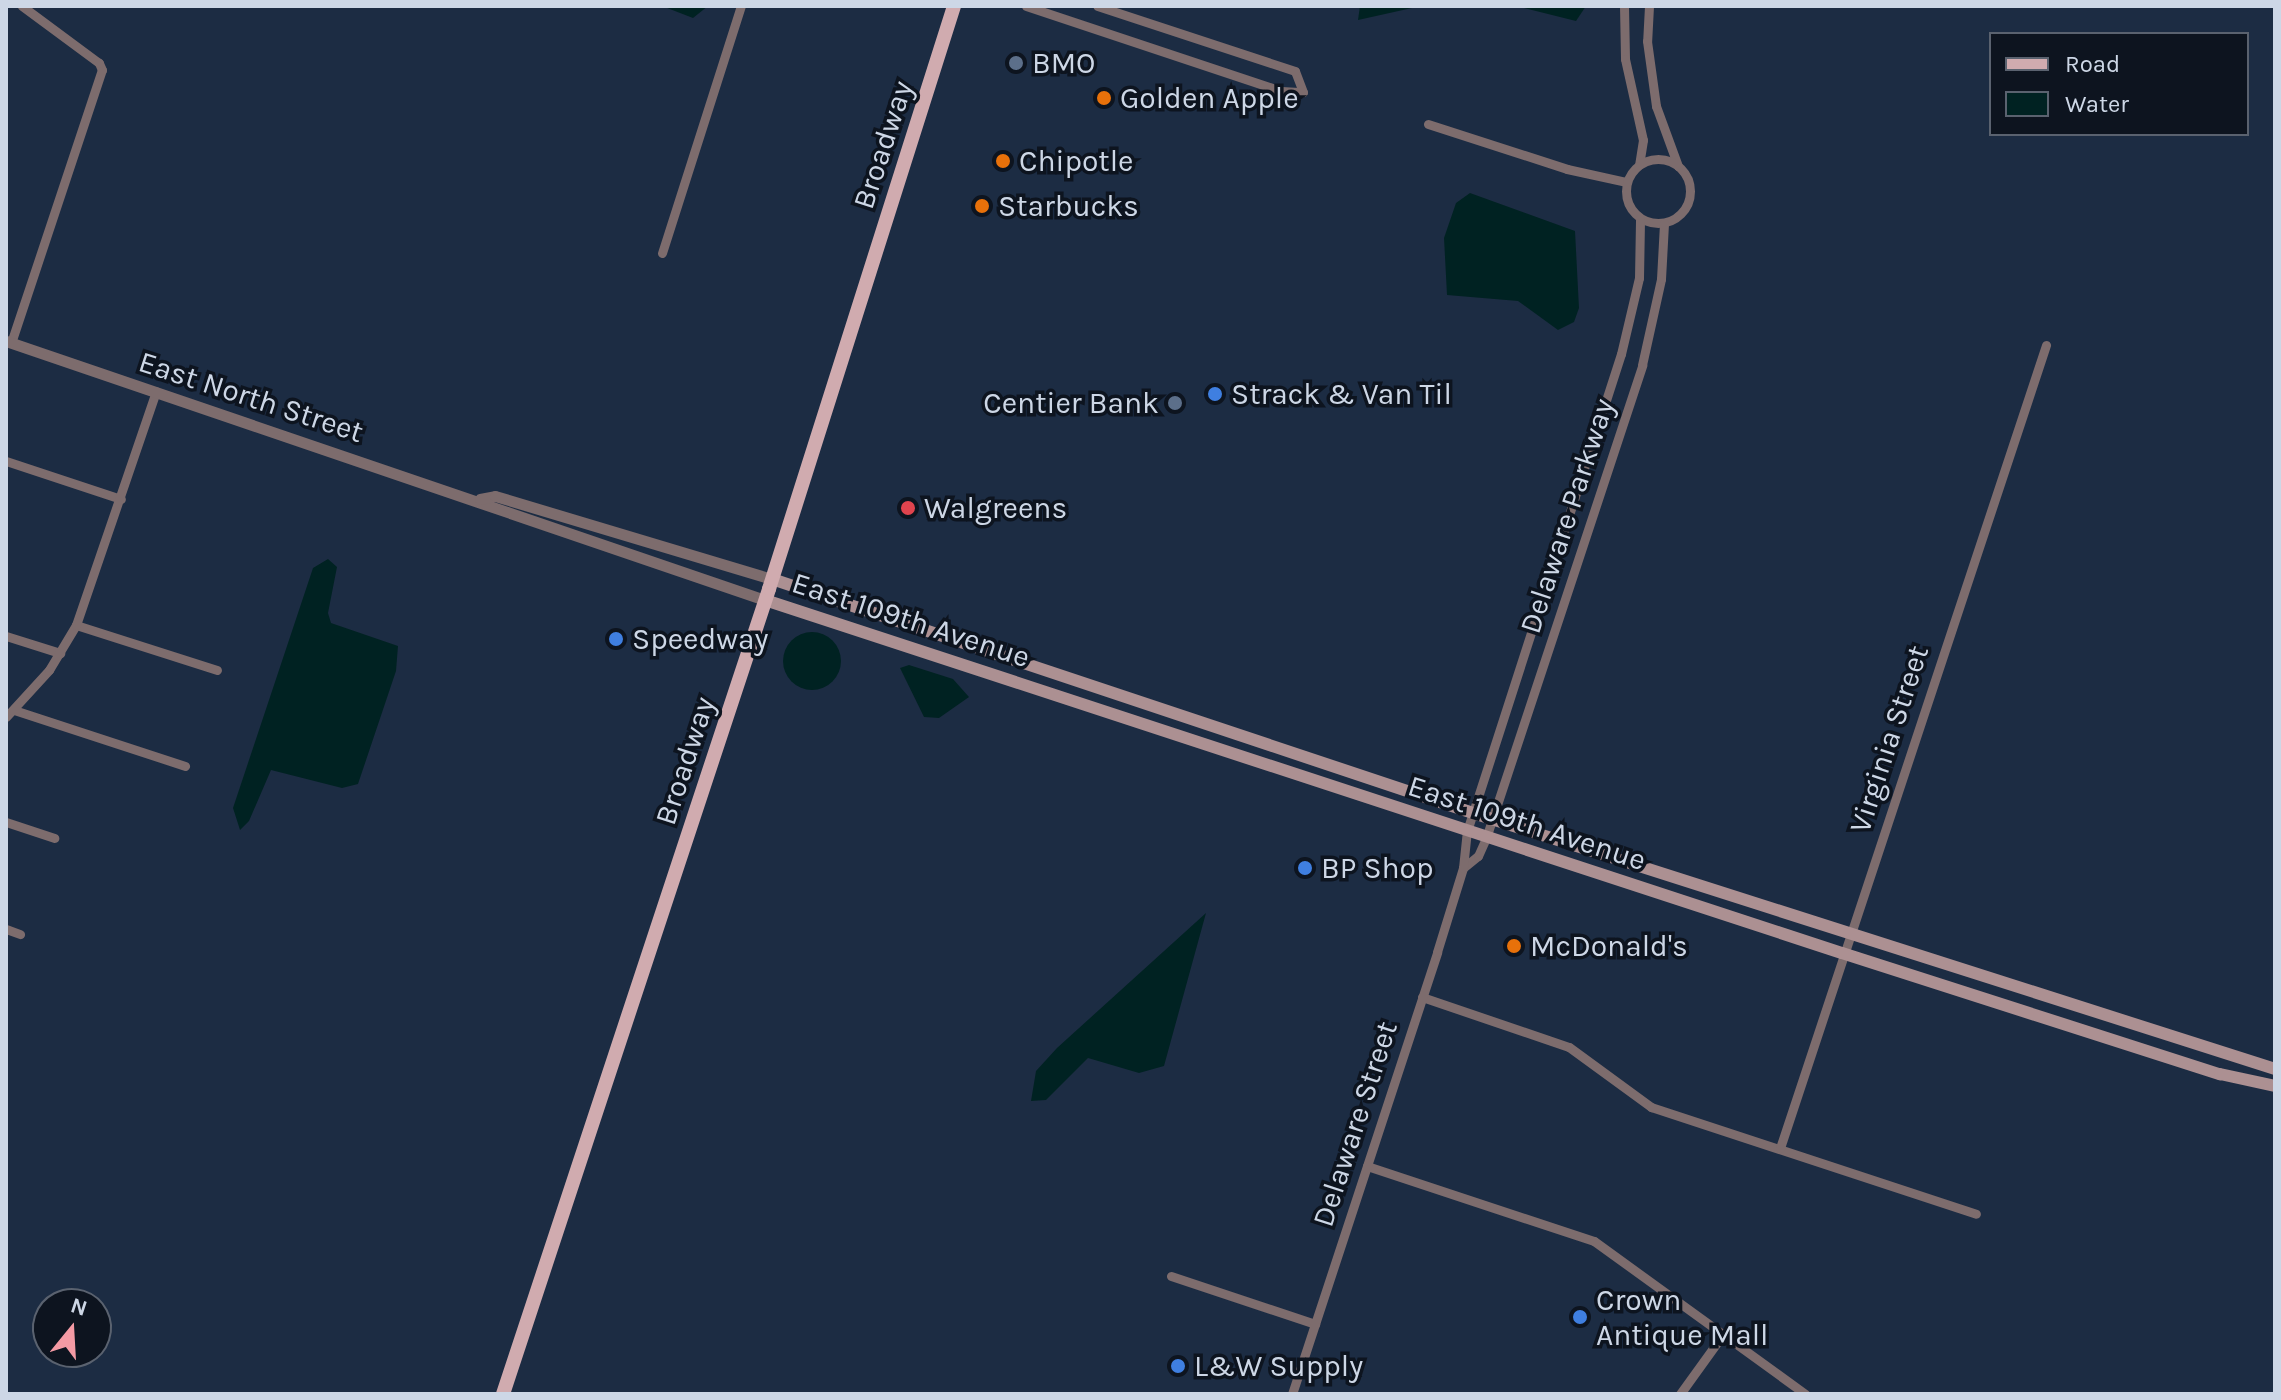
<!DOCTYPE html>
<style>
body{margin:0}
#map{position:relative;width:2281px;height:1400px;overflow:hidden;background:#1c2c43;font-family:Karla,sans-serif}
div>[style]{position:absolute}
.water>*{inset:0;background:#022}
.round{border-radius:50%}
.minor>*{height:9px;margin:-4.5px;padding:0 4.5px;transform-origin:4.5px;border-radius:4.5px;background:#7d6c6d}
.minor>.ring{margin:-4.5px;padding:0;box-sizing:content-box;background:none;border:9px solid #7d6c6d;border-radius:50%}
.tertiary>*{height:11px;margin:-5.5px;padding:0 5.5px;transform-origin:5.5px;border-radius:5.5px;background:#7d6c6d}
.secondary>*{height:12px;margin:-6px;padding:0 6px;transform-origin:6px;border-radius:6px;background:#ac9092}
.primary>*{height:14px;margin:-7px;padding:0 7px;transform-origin:7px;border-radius:7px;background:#d0abaf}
.dots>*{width:22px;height:22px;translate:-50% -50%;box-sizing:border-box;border:4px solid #0d141f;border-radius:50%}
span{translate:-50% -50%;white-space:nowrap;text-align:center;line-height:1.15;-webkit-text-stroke:7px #0d141f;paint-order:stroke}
.poi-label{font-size:30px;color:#cdd7e6}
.left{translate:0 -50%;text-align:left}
.right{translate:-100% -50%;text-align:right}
.street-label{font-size:30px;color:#cdd7e6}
.frame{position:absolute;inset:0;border:8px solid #cdd7e6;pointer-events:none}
.legend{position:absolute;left:1989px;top:32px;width:260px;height:104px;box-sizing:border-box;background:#0d141f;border:2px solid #5a626f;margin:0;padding:10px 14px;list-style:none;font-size:24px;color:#cdd7e6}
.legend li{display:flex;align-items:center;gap:16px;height:40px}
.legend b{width:40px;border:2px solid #5a626f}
.north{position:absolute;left:32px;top:1288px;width:80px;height:80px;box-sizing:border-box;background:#0d141f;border:2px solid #5a626f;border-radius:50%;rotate:18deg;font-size:22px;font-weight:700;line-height:32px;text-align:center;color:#cdd7e6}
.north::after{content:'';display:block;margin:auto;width:28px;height:36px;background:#f49aa4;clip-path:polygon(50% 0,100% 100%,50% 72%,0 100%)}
</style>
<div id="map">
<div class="water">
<div style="clip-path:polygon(662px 6px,708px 6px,693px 18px)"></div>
<div style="clip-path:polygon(1360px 6px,1421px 6px,1358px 20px)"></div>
<div style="clip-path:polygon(1516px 6px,1586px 6px,1576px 21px)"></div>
<div style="clip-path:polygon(1470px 193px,1575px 231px,1579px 308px,1574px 322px,1558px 330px,1518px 301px,1447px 295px,1444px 238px,1456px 203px)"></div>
<div style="clip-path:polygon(328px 559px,337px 567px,328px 613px,331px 623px,398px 646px,396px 671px,358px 784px,342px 788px,271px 770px,249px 821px,240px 830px,233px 808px,313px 568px)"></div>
<div class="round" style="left:783px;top:632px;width:58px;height:58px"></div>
<div style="clip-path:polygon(909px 665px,953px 679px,969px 697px,939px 718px,924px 717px,900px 668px)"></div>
<div style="clip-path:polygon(1206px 913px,1164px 1066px,1139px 1073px,1088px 1058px,1046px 1100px,1031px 1101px,1036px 1071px,1057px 1048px)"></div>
</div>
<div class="minor">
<div style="left:1026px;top:6px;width:269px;rotate:18.4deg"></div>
<div style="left:1281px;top:91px;width:22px;rotate:3deg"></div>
<div style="left:1303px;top:92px;width:22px;rotate:-111deg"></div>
<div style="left:1295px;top:71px;width:208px;rotate:-161.8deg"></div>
<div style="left:1624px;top:6px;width:53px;rotate:88.9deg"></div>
<div style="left:1625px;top:59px;width:83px;rotate:77.5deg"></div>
<div style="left:1643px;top:140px;width:25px;rotate:99deg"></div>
<div style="left:1649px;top:6px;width:35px;rotate:93deg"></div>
<div style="left:1647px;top:41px;width:66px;rotate:82.1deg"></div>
<div style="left:1656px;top:106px;width:64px;rotate:69.9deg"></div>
<div style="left:1428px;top:124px;width:146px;rotate:17.9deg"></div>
<div style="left:1567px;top:169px;width:60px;rotate:12.4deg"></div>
<div class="ring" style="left:1626px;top:159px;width:55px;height:55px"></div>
<div style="left:662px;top:253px;width:259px;rotate:-72.3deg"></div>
<div style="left:11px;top:343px;width:288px;rotate:-71.6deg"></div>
<div style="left:102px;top:70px;width:8px;rotate:-113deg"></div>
<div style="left:99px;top:63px;width:96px;rotate:-143.5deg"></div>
<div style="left:6px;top:461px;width:121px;rotate:18.3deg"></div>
<div style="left:76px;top:625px;width:148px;rotate:17.7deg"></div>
<div style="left:6px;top:636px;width:57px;rotate:17.5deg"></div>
<div style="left:14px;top:710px;width:180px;rotate:18.1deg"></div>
<div style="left:6px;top:717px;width:64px;rotate:-47.5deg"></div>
<div style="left:49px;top:670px;width:52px;rotate:-59deg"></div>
<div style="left:76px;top:625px;width:247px;rotate:-71.1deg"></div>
<div style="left:6px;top:822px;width:51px;rotate:18.4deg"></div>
<div style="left:1463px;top:868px;width:19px;rotate:-39deg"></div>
<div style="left:1478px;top:856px;width:20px;rotate:-66deg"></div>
<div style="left:1486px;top:838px;width:498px;rotate:-71.7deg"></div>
<div style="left:1642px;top:365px;width:88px;rotate:-77.5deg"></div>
<div style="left:1661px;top:279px;width:56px;rotate:-86.9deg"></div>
<div style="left:6px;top:929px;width:15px;rotate:20deg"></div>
<div style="left:1422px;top:997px;width:155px;rotate:18.8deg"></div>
<div style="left:1569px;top:1047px;width:102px;rotate:36.2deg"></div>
<div style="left:1651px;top:1107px;width:342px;rotate:18.2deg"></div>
<div style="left:1780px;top:1148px;width:846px;rotate:-71.67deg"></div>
<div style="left:1367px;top:1166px;width:239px;rotate:18.3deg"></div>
<div style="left:1594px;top:1241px;width:261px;rotate:35.9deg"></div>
<div style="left:1171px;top:1276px;width:152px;rotate:18.4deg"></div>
<div style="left:1292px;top:1394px;width:465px;rotate:-71.8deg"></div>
<div style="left:1437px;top:952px;width:88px;rotate:-72.8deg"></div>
<div style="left:1463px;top:868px;width:37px;rotate:-84deg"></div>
<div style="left:1467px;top:831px;width:501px;rotate:-72.11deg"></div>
<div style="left:1621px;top:354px;width:78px;rotate:-76.7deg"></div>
<div style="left:1639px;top:278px;width:59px;rotate:-89deg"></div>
<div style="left:1680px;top:1394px;width:75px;rotate:-54.2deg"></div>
</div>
<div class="tertiary">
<div style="left:6px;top:341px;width:802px;rotate:18.84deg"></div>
<div style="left:480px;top:499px;width:15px;rotate:-11deg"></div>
<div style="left:495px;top:496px;width:289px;rotate:16.7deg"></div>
</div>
<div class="secondary">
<div style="left:772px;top:579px;width:739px;rotate:18.46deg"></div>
<div style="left:1473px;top:813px;width:842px;rotate:17.7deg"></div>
<div style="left:765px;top:600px;width:1133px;rotate:18.15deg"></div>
<div style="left:1842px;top:953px;width:397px;rotate:17.8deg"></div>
<div style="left:2220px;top:1074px;width:56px;rotate:12.3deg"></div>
</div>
<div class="primary">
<div style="left:503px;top:1394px;width:848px;rotate:-71.71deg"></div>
<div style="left:769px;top:589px;width:612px;rotate:-72.39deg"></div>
</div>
<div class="dots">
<div style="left:1016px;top:63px;background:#5c6f8a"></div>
<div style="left:1104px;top:98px;background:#e8710a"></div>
<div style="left:1003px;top:161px;background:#e8710a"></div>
<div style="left:982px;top:206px;background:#e8710a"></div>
<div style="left:1215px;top:394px;background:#3f7fe0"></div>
<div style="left:1175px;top:403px;background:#5c6f8a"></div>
<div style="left:908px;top:508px;background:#e0444e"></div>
<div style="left:616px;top:639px;background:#3f7fe0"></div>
<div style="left:1305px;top:868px;background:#3f7fe0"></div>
<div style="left:1514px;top:946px;background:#e8710a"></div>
<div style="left:1580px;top:1317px;background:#3f7fe0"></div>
<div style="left:1178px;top:1366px;background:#3f7fe0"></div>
</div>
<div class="poi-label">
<span class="left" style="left:1032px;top:63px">BMO</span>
<span class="left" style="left:1120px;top:98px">Golden Apple</span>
<span class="left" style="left:1019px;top:161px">Chipotle</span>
<span class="left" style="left:998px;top:206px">Starbucks</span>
<span class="left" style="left:1231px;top:394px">Strack &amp; Van Til</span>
<span class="right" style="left:1159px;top:403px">Centier Bank</span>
<span class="left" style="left:924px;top:508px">Walgreens</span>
<span class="left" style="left:632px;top:639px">Speedway</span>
<span class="left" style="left:1321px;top:868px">BP Shop</span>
<span class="left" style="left:1530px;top:946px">McDonald's</span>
<span class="left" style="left:1596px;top:1317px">Crown<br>Antique Mall</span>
<span class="left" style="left:1194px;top:1366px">L&amp;W Supply</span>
</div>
<div class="street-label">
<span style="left:883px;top:145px;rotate:-72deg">Broadway</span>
<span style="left:251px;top:397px;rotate:18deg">East North Street</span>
<span style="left:1567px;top:516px;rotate:-72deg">Delaware Parkway</span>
<span style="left:911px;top:620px;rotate:18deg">East 109th Avenue</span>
<span style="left:1889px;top:739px;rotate:-72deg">Virginia Street</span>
<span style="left:685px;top:761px;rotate:-72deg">Broadway</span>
<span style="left:1527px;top:823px;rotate:18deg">East 109th Avenue</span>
<span style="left:1355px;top:1124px;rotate:-72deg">Delaware Street</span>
</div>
<div class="frame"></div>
<ul class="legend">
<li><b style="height:10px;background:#d0abaf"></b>Road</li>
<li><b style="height:22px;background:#022"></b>Water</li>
</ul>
<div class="north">N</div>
</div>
